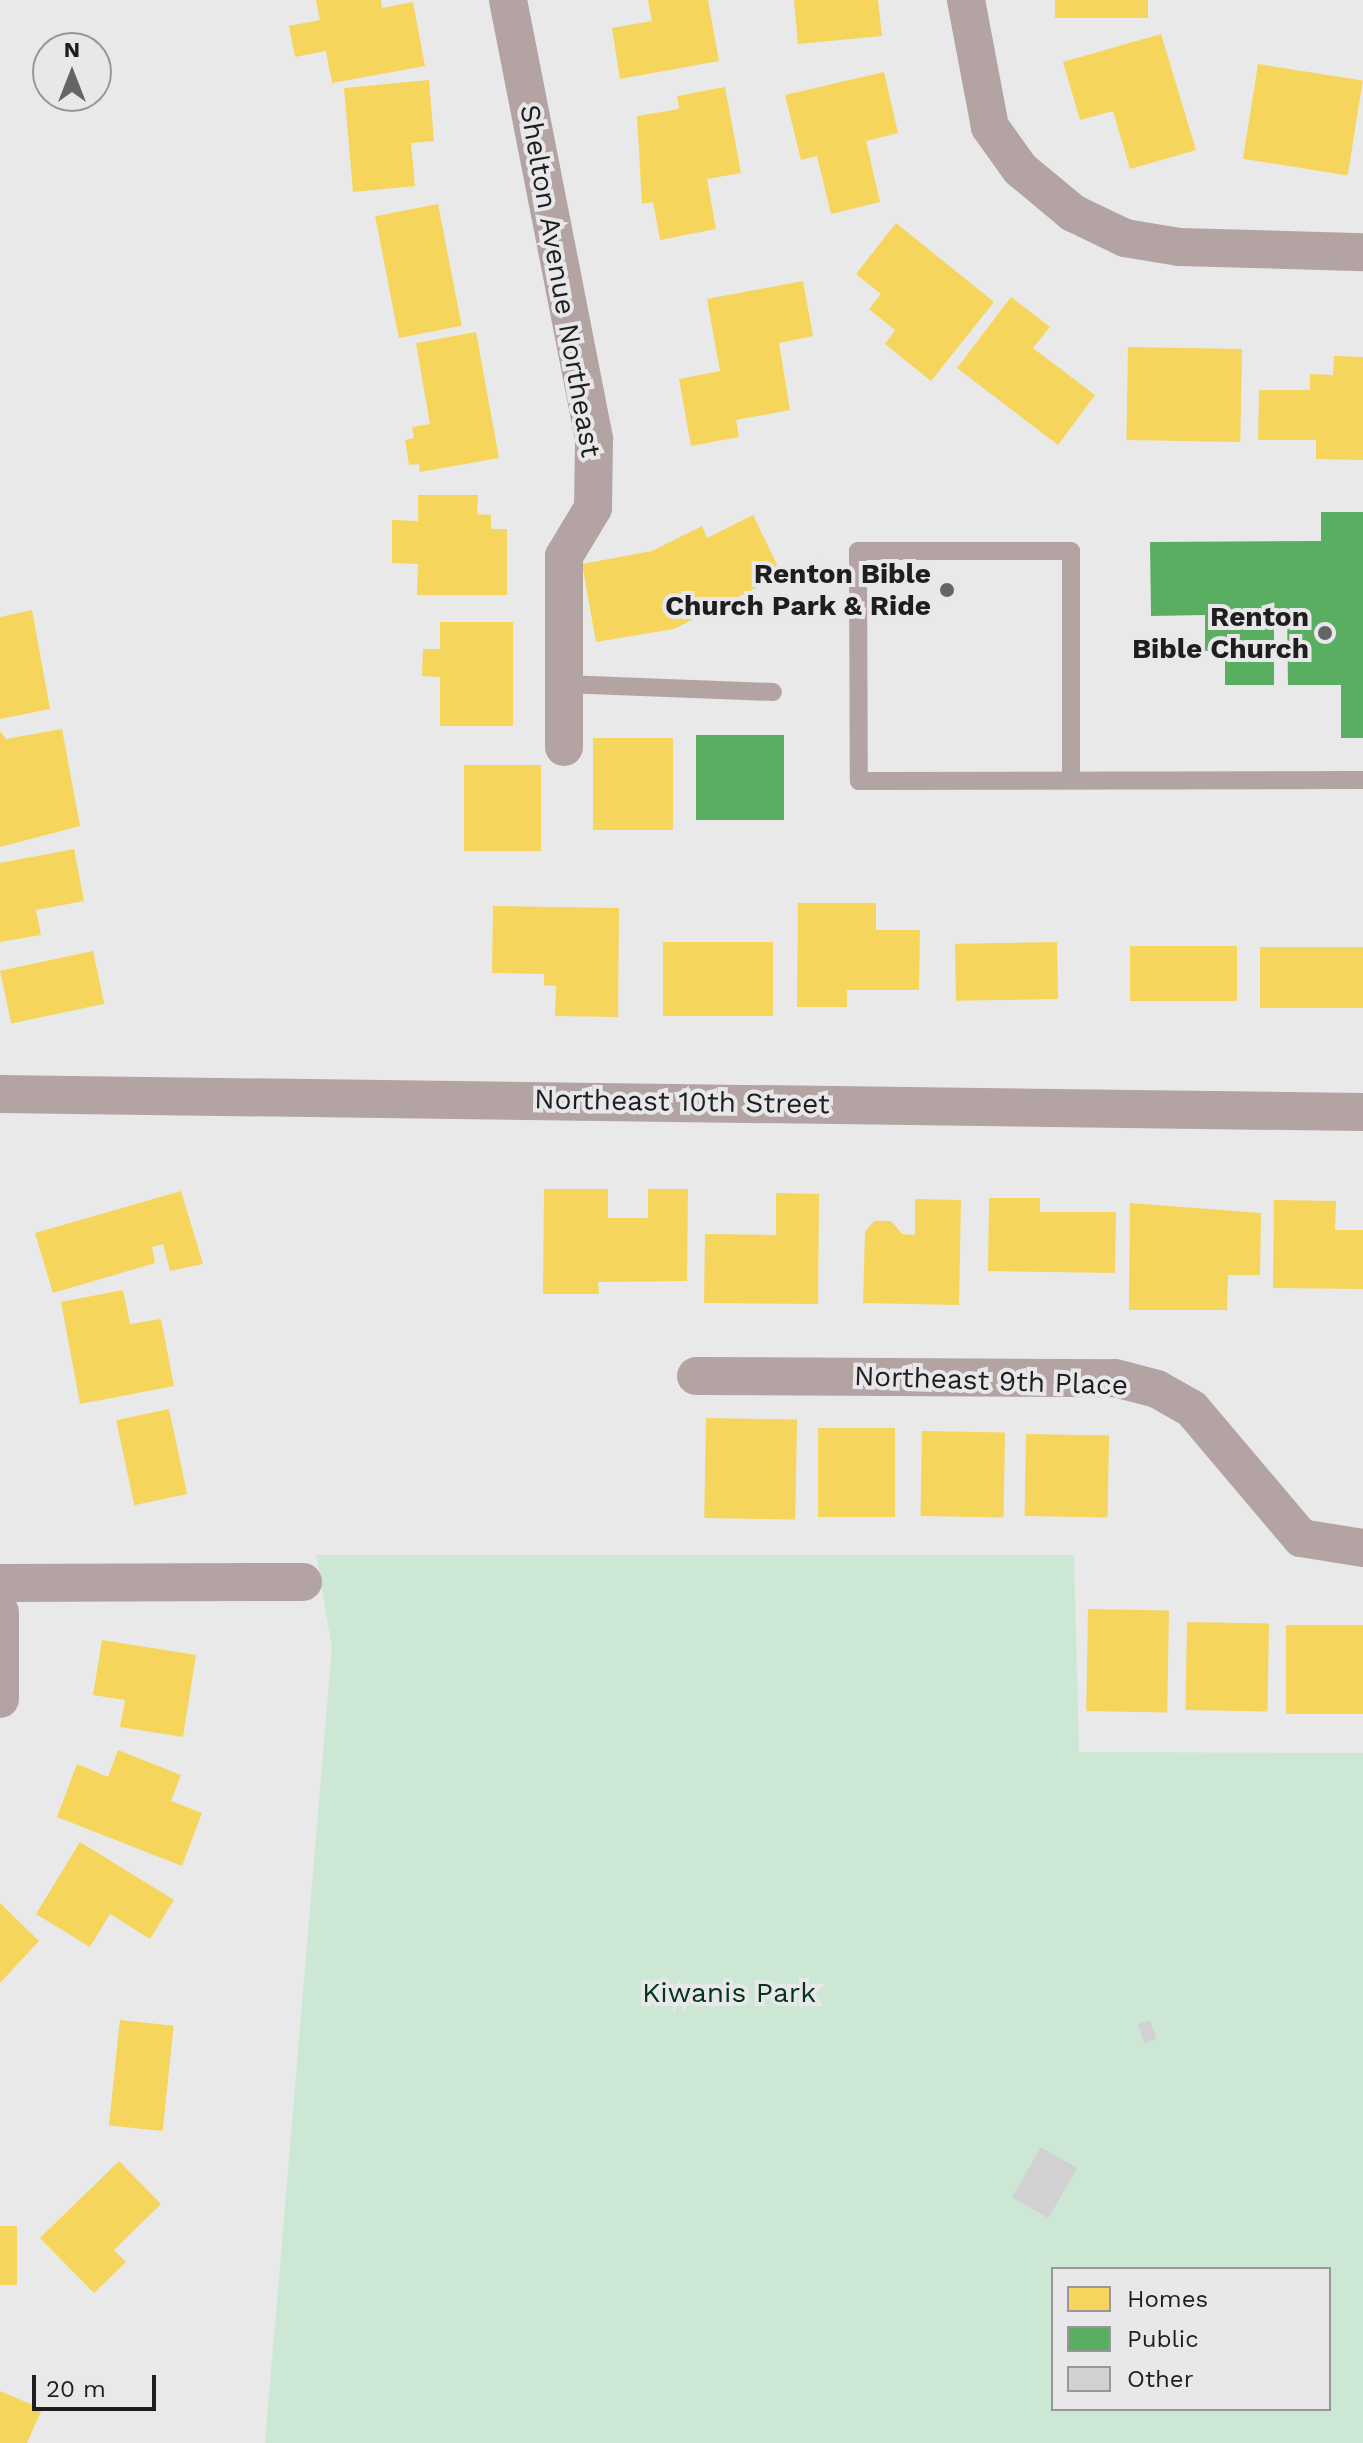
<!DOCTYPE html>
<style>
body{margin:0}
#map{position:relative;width:1363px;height:2443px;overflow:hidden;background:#e9e9ea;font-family:"Work Sans",sans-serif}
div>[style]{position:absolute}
.green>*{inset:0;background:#cce7d4}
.homes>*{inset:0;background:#f6d55c;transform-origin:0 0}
.public>*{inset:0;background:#5aae61;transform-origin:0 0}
.building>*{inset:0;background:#d2d1d2;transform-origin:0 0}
.service>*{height:18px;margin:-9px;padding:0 9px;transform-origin:9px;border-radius:9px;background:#b3a3a3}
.minor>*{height:38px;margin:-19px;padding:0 19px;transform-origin:19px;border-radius:19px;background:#b3a3a3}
.dots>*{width:22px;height:22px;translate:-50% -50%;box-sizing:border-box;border:4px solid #e8e8eb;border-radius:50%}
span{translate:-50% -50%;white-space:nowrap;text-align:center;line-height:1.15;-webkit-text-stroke:8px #e8e8eb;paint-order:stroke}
.street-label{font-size:28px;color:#1e1e1f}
.poi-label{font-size:28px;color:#1e1e1f;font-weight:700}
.right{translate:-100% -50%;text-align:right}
.park-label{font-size:28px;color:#003619}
.legend{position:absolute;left:1051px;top:2267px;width:280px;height:144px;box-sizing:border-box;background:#e8e8eb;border:2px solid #979799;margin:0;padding:10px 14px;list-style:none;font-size:24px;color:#1e1e1f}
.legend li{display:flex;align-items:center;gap:16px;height:40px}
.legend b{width:40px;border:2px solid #979799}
.north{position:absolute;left:32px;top:32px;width:80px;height:80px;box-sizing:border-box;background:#e8e8eb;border:2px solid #979799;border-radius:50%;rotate:0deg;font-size:22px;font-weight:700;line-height:32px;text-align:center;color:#1e1e1f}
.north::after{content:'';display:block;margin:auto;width:28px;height:36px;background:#656566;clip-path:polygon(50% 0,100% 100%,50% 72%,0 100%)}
.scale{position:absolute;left:32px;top:2375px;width:124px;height:36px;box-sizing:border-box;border:4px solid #1e1e1f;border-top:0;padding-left:10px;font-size:24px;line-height:28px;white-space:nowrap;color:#1e1e1f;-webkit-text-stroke:6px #e8e8eb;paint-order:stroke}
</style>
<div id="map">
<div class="green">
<div style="clip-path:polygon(evenodd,316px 1555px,1074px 1555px,1079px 1752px,1363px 1753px,1363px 2443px,265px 2443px,332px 1648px,316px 1555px,1053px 2269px,1329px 2269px,1329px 2409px,1053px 2409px,1053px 2269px)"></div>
</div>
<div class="homes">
<div style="clip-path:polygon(316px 0,381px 0,382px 8px,413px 2px,425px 66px,332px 83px,326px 51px,295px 57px,289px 26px,320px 20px)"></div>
<div style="clip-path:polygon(648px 0,708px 0,719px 61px,620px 79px,612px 28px,652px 21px)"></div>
<div style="clip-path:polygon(794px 0,878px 0,882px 36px,798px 44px)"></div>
<div style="left:1055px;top:0;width:93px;height:18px"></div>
<div style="clip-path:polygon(1161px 34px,1196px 150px,1130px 169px,1113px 111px,1080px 120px,1063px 62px)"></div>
<div style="left:1258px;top:64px;width:106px;height:96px;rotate:9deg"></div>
<div style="clip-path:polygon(884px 72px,898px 133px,866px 141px,880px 202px,831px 214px,817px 156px,801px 160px,785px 95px)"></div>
<div style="clip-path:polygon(429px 80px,434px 141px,411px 143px,415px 186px,353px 192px,344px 88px)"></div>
<div style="clip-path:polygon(725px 87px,741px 173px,707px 179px,716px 229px,660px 240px,653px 202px,642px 204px,637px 116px,679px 109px,677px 96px)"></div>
<div style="left:438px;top:204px;width:124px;height:64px;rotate:79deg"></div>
<div style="clip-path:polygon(896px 223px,994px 302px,931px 381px,885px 344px,895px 330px,869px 309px,881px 294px,856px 274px)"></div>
<div style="clip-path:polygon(803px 281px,813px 336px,779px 343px,790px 410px,736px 420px,739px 437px,691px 446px,679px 379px,720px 371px,707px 299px)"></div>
<div style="clip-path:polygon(1011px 297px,1050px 327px,1033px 348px,1095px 395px,1058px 445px,957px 368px)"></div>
<div style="clip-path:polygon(476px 332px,499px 458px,420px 472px,419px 464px,409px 465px,405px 440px,414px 438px,412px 427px,430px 424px,416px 343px)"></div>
<div style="left:1128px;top:347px;width:114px;height:93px;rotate:1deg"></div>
<div style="clip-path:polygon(1334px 356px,1363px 357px,1363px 460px,1316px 459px,1316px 440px,1258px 440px,1259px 390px,1310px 390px,1310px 374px,1333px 375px)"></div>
<div style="clip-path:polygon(418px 495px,478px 495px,477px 514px,491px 515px,491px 529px,507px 529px,507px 595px,417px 595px,418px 564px,392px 563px,392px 520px,418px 521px)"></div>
<div style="clip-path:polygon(753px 515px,782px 575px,674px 629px,596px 642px,582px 564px,652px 551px,702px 526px,707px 538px)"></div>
<div style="clip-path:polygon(32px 610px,50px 709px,0 719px,0 617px)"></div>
<div style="clip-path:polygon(440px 622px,513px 622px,513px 726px,440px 726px,440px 677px,422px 676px,423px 649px,440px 649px)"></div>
<div style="clip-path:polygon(62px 729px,80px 826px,0 847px,0 731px,6px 739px)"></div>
<div style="left:673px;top:738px;width:92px;height:80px;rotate:90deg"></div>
<div style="left:464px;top:765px;width:77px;height:86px"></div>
<div style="clip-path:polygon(74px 849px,84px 901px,36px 910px,41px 935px,0 942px,0 863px)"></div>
<div style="clip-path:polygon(798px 903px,876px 903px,876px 930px,920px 930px,919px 990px,847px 990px,847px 1007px,797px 1007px)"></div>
<div style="clip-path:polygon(493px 906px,619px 908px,618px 1017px,555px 1016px,556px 986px,544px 985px,544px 974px,492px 973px)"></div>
<div style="left:663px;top:942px;width:110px;height:74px"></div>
<div style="left:1057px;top:942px;width:57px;height:102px;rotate:89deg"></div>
<div style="left:1130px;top:946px;width:107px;height:55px"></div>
<div style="left:1260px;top:947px;width:103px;height:61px"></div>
<div style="left:93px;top:951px;width:54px;height:95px;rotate:78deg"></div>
<div style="clip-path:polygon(544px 1189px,608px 1189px,608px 1218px,648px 1218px,648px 1189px,688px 1189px,687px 1281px,598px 1282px,599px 1294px,543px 1294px)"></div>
<div style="clip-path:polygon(181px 1191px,203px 1264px,170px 1271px,163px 1244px,152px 1247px,155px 1263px,53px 1293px,35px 1233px)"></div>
<div style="clip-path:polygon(776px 1193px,819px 1194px,818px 1304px,704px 1303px,705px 1234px,776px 1235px)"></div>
<div style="clip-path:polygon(989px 1198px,1040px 1198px,1040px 1212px,1116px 1212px,1115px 1273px,988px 1271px)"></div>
<div style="clip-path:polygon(915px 1199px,961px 1200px,959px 1305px,863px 1303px,865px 1232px,874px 1221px,891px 1221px,902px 1234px,915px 1235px)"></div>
<div style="clip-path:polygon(1274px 1200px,1336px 1201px,1335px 1230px,1363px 1230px,1363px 1289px,1273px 1288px)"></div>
<div style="clip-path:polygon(1130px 1203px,1261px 1213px,1260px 1275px,1228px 1275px,1227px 1310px,1129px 1310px)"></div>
<div style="clip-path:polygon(123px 1290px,130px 1324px,161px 1319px,174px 1386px,80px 1404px,61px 1302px)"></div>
<div style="left:169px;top:1409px;width:87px;height:54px;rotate:78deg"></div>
<div style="left:706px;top:1418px;width:91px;height:100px;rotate:1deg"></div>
<div style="left:818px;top:1428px;width:77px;height:89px"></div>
<div style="left:922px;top:1431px;width:83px;height:85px;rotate:1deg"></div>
<div style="left:1026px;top:1434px;width:83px;height:82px;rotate:1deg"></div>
<div style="left:1088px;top:1609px;width:81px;height:102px;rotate:1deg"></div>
<div style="left:1187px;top:1622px;width:82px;height:88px;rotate:1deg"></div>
<div style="left:1286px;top:1625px;width:77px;height:89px"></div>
<div style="clip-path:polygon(102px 1640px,196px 1655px,183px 1737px,120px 1727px,125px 1700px,93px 1695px)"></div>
<div style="clip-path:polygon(118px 1750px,181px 1775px,171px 1801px,202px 1813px,182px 1866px,57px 1817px,77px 1764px,108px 1777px)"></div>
<div style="clip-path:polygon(80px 1842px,174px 1900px,150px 1939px,110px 1914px,90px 1947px,36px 1914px)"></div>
<div style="clip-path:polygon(0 1903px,39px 1941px,0 1983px)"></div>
<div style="left:120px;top:2020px;width:54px;height:106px;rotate:6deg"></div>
<div style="clip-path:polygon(119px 2161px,161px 2204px,114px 2250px,126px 2262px,94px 2293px,40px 2238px)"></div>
<div style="left:0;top:2226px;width:17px;height:59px"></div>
<div style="clip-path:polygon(0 2391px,42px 2409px,27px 2443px,0 2443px)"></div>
</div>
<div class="public">
<div style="clip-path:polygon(1321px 512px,1363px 512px,1363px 738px,1341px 738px,1341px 685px,1288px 685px,1287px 615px,1274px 615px,1274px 685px,1225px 685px,1225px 651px,1205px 651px,1205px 615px,1151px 616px,1150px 542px,1321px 541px)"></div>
<div style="left:696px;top:735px;width:88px;height:85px"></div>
</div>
<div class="building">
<div style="left:1150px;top:2020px;width:20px;height:13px;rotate:70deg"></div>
<div style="left:1041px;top:2147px;width:42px;height:58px;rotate:30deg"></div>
</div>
<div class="service">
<div style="left:564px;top:684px;width:209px;rotate:2.2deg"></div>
<div style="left:1071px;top:780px;width:229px;rotate:-90deg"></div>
<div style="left:1071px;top:551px;width:213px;rotate:180deg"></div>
<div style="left:858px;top:551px;width:230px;rotate:89.8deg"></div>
<div style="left:859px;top:781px;width:504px;rotate:-0.11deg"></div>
</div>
<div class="minor">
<div style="left:508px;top:0;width:448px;rotate:78.9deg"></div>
<div style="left:594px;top:440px;width:68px;rotate:90.8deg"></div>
<div style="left:593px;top:508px;width:56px;rotate:121.1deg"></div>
<div style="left:564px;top:556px;width:191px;rotate:90deg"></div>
<div style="left:966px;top:0;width:129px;rotate:79.3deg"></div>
<div style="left:990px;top:127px;width:52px;rotate:54.5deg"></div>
<div style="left:1020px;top:169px;width:69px;rotate:39.7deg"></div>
<div style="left:1073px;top:213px;width:58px;rotate:25.7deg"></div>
<div style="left:1125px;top:238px;width:55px;rotate:9.5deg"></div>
<div style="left:1179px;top:247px;width:184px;rotate:1.6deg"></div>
<div style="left:0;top:1094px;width:1363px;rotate:0.76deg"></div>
<div style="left:696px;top:1376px;width:419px;rotate:0.3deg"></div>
<div style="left:1115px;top:1378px;width:43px;rotate:14.7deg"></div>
<div style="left:1157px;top:1389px;width:40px;rotate:29.7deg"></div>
<div style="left:1192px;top:1409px;width:169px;rotate:49.8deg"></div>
<div style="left:1301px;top:1538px;width:63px;rotate:9.2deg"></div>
<div style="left:0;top:1583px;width:303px;rotate:-0.2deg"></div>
<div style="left:0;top:1612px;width:87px;rotate:90deg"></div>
</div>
<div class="dots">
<div style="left:947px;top:590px;background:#656566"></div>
<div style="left:1325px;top:633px;background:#656566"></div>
</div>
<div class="street-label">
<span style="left:560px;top:281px;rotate:80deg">Shelton Avenue Northeast</span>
<span style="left:682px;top:1102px;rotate:1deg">Northeast 10th Street</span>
<span style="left:991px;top:1381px;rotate:2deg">Northeast 9th Place</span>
</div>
<div class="poi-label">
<span class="right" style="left:931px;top:590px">Renton Bible<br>Church Park &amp; Ride</span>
<span class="right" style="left:1309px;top:633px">Renton<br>Bible Church</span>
</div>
<div class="park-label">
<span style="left:729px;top:1993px">Kiwanis Park</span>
</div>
<ul class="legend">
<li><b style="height:22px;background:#f6d55c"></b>Homes</li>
<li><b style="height:22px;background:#5aae61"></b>Public</li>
<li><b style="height:22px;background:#d2d1d2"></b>Other</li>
</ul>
<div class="north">N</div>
<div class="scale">20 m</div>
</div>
